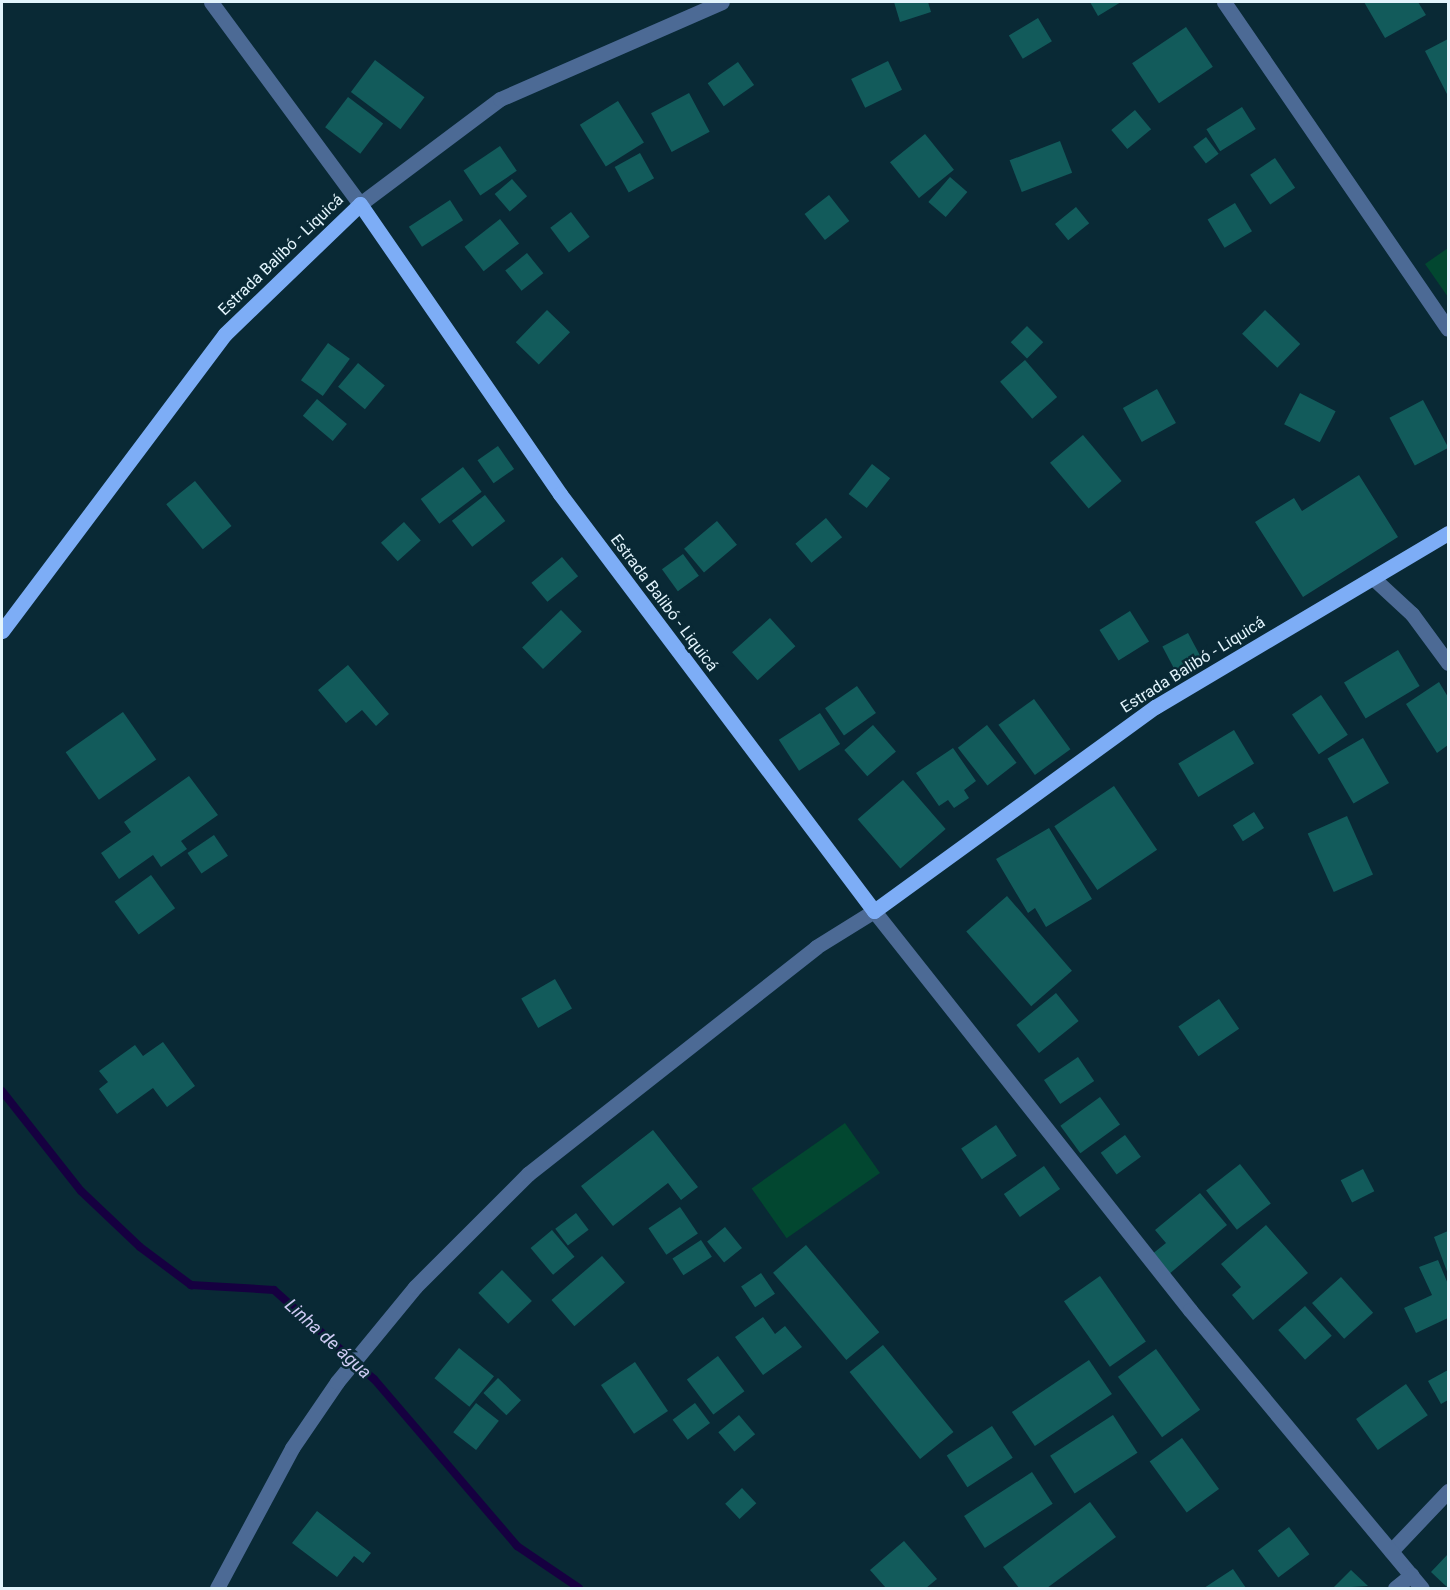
<!DOCTYPE html>
<meta charset="utf-8">
<style>
body{margin:0}
#map{position:relative;width:1450px;height:1590px;overflow:hidden;background:#092935;font-family:Roboto,sans-serif}
div>[style]{position:absolute}
.green>*{inset:0;background:#024730;transform-origin:0 0}
.stream>*{height:8px;margin:-4px;padding:0 4px;transform-origin:4px;border-radius:4px;background:#160040}
.building>*{inset:0;background:#125b5b;transform-origin:0 0}
.minor>*{height:15px;margin:-7.5px;padding:0 7.5px;transform-origin:7.5px;border-radius:7.5px;background:#4c6a95}
.primary>*{height:15px;margin:-7.5px;padding:0 7.5px;transform-origin:7.5px;border-radius:7.5px;background:#7dadf6}
span{translate:-50% -50%;white-space:nowrap;text-align:center;line-height:1.15;-webkit-text-stroke:5px #092935;paint-order:stroke}
.street-label{font-size:16px;color:#e2f4fc}
.water-label{font-size:18px;color:#cfcbf4;font-style:italic}
.frame{position:absolute;inset:0;border:3px solid #e2f4fc;pointer-events:none}
</style>
<div id="map">
<div class="green">
<div style="clip-path:polygon(1448px 248px,1448px 297px,1425px 264px)"></div>
<div style="left:845px;top:1123px;width:61px;height:114px;rotate:55deg"></div>
</div>
<div class="stream">
<div style="left:2px;top:1091px;width:127px;rotate:51.7deg"></div>
<div style="left:81px;top:1191px;width:81px;rotate:43.5deg"></div>
<div style="left:140px;top:1247px;width:64px;rotate:36.7deg"></div>
<div style="left:191px;top:1285px;width:83px;rotate:3.4deg"></div>
<div style="left:274px;top:1290px;width:134px;rotate:41.7deg"></div>
<div style="left:374px;top:1379px;width:220px;rotate:49.4deg"></div>
<div style="left:517px;top:1546px;width:75px;rotate:34.1deg"></div>
</div>
<div class="building">
<div style="clip-path:polygon(894px 2px,928px 2px,931px 12px,900px 22px)"></div>
<div style="clip-path:polygon(1090px 2px,1121px 2px,1098px 16px)"></div>
<div style="clip-path:polygon(1364px 2px,1418px 2px,1426px 15px,1385px 38px)"></div>
<div style="left:1038px;top:18px;width:27px;height:34px;rotate:59deg"></div>
<div style="left:1186px;top:27px;width:48px;height:65px;rotate:56deg"></div>
<div style="clip-path:polygon(1448px 39px,1448px 96px,1425px 51px)"></div>
<div style="left:375px;top:60px;width:62px;height:40px;rotate:37deg"></div>
<div style="left:888px;top:61px;width:32px;height:41px;rotate:64deg"></div>
<div style="left:738px;top:62px;width:28px;height:37px;rotate:55deg"></div>
<div style="left:689px;top:93px;width:44px;height:43px;rotate:62deg"></div>
<div style="left:348px;top:97px;width:44px;height:38px;rotate:37deg"></div>
<div style="left:618px;top:101px;width:49px;height:45px;rotate:58deg"></div>
<div style="left:1242px;top:107px;width:26px;height:42px;rotate:58deg"></div>
<div style="left:1135px;top:110px;width:25px;height:31px;rotate:50deg"></div>
<div style="left:925px;top:134px;width:46px;height:45px;rotate:51deg"></div>
<div style="left:1206px;top:137px;width:21px;height:16px;rotate:53deg"></div>
<div style="left:1060px;top:141px;width:34px;height:54px;rotate:69deg"></div>
<div style="left:500px;top:146px;width:30px;height:44px;rotate:56deg"></div>
<div style="left:640px;top:153px;width:29px;height:29px;rotate:61deg"></div>
<div style="left:1275px;top:158px;width:36px;height:30px;rotate:56deg"></div>
<div style="left:950px;top:177px;width:23px;height:33px;rotate:41deg"></div>
<div style="left:512px;top:179px;width:23px;height:23px;rotate:49deg"></div>
<div style="left:829px;top:195px;width:33px;height:31px;rotate:52deg"></div>
<div style="left:450px;top:200px;width:24px;height:49px;rotate:57deg"></div>
<div style="left:1235px;top:203px;width:33px;height:32px;rotate:59deg"></div>
<div style="left:1076px;top:207px;width:21px;height:27px;rotate:51deg"></div>
<div style="left:571px;top:212px;width:31px;height:26px;rotate:53deg"></div>
<div style="left:500px;top:219px;width:31px;height:45px;rotate:52deg"></div>
<div style="left:527px;top:253px;width:26px;height:28px;rotate:51deg"></div>
<div style="left:547px;top:310px;width:32px;height:45px;rotate:44deg"></div>
<div style="left:1265px;top:310px;width:49px;height:33px;rotate:44deg"></div>
<div style="left:1027px;top:326px;width:23px;height:23px;rotate:45deg"></div>
<div style="left:328px;top:343px;width:27px;height:46px;rotate:36deg"></div>
<div style="left:1025px;top:360px;width:49px;height:33px;rotate:49deg"></div>
<div style="left:358px;top:363px;width:35px;height:31px;rotate:40deg"></div>
<div style="left:1157px;top:389px;width:39px;height:39px;rotate:61deg"></div>
<div style="left:1300px;top:393px;width:40px;height:35px;rotate:27deg"></div>
<div style="left:317px;top:399px;width:39px;height:22px;rotate:40deg"></div>
<div style="left:1423px;top:400px;width:54px;height:38px;rotate:62deg"></div>
<div style="left:1083px;top:435px;width:60px;height:43px;rotate:50deg"></div>
<div style="left:498px;top:446px;width:28px;height:25px;rotate:55deg"></div>
<div style="left:872px;top:464px;width:23px;height:38px;rotate:38deg"></div>
<div style="left:463px;top:467px;width:31px;height:53px;rotate:53deg"></div>
<div style="clip-path:polygon(1359px 475px,1398px 537px,1303px 597px,1255px 522px,1294px 498px,1302px 511px)"></div>
<div style="left:195px;top:481px;width:58px;height:37px;rotate:51deg"></div>
<div style="left:485px;top:495px;width:33px;height:42px;rotate:52deg"></div>
<div style="left:826px;top:518px;width:25px;height:40px;rotate:50deg"></div>
<div style="left:717px;top:521px;width:31px;height:43px;rotate:50deg"></div>
<div style="left:404px;top:522px;width:25px;height:31px;rotate:48deg"></div>
<div style="left:683px;top:554px;width:27px;height:26px;rotate:54deg"></div>
<div style="left:562px;top:557px;width:25px;height:40px;rotate:50deg"></div>
<div style="left:561px;top:610px;width:30px;height:54px;rotate:46deg"></div>
<div style="left:1130px;top:611px;width:36px;height:36px;rotate:58deg"></div>
<div style="left:770px;top:618px;width:38px;height:51px;rotate:48deg"></div>
<div style="left:1188px;top:633px;width:27px;height:29px;rotate:62deg"></div>
<div style="left:1398px;top:650px;width:42px;height:63px;rotate:59deg"></div>
<div style="clip-path:polygon(348px 665px,389px 714px,376px 726px,362px 710px,346px 723px,318px 690px)"></div>
<div style="clip-path:polygon(1439px 682px,1448px 697px,1448px 745px,1437px 753px,1406px 704px)"></div>
<div style="left:857px;top:686px;width:33px;height:39px;rotate:55deg"></div>
<div style="left:1321px;top:695px;width:48px;height:35px;rotate:56deg"></div>
<div style="left:1034px;top:699px;width:62px;height:44px;rotate:54deg"></div>
<div style="left:123px;top:712px;width:58px;height:70px;rotate:55deg"></div>
<div style="left:820px;top:713px;width:37px;height:49px;rotate:57deg"></div>
<div style="left:873px;top:725px;width:35px;height:38px;rotate:49deg"></div>
<div style="left:987px;top:725px;width:48px;height:37px;rotate:52deg"></div>
<div style="left:1234px;top:730px;width:39px;height:65px;rotate:59deg"></div>
<div style="left:1363px;top:738px;width:52px;height:41px;rotate:60deg"></div>
<div style="clip-path:polygon(953px 748px,976px 781px,964px 790px,969px 798px,954px 808px,948px 800px,939px 806px,916px 773px)"></div>
<div style="clip-path:polygon(189px 776px,218px 815px,181px 841px,187px 849px,161px 867px,153px 855px,119px 879px,101px 853px,131px 832px,124px 822px)"></div>
<div style="left:903px;top:780px;width:65px;height:60px;rotate:49deg"></div>
<div style="left:1114px;top:786px;width:77px;height:72px;rotate:56deg"></div>
<div style="left:1254px;top:812px;width:19px;height:25px;rotate:58deg"></div>
<div style="left:1347px;top:816px;width:64px;height:43px;rotate:66deg"></div>
<div style="clip-path:polygon(1049px 828px,1092px 899px,1046px 927px,1035px 908px,1028px 913px,996px 859px)"></div>
<div style="left:214px;top:835px;width:25px;height:32px;rotate:56deg"></div>
<div style="left:151px;top:875px;width:41px;height:45px;rotate:54deg"></div>
<div style="left:1007px;top:896px;width:99px;height:54px;rotate:49deg"></div>
<div style="left:555px;top:979px;width:34px;height:39px;rotate:60deg"></div>
<div style="left:1056px;top:993px;width:36px;height:51px;rotate:51deg"></div>
<div style="left:1219px;top:999px;width:36px;height:49px;rotate:56deg"></div>
<div style="clip-path:polygon(163px 1042px,195px 1086px,167px 1107px,153px 1088px,117px 1114px,99px 1089px,108px 1082px,99px 1071px,135px 1045px,143px 1056px)"></div>
<div style="left:1078px;top:1057px;width:29px;height:41px;rotate:56deg"></div>
<div style="left:1100px;top:1097px;width:34px;height:49px;rotate:54deg"></div>
<div style="left:996px;top:1125px;width:37px;height:42px;rotate:56deg"></div>
<div style="clip-path:polygon(653px 1130px,698px 1187px,681px 1200px,668px 1183px,613px 1226px,581px 1186px)"></div>
<div style="left:1125px;top:1135px;width:27px;height:30px;rotate:54deg"></div>
<div style="left:1240px;top:1164px;width:50px;height:43px;rotate:52deg"></div>
<div style="left:1044px;top:1166px;width:28px;height:49px;rotate:55deg"></div>
<div style="left:1363px;top:1169px;width:25px;height:25px;rotate:63deg"></div>
<div style="clip-path:polygon(1200px 1193px,1227px 1225px,1168px 1275px,1151px 1255px,1166px 1243px,1155px 1230px)"></div>
<div style="left:680px;top:1207px;width:32px;height:38px;rotate:56deg"></div>
<div style="left:576px;top:1213px;width:21px;height:26px;rotate:53deg"></div>
<div style="clip-path:polygon(1266px 1225px,1308px 1273px,1253px 1320px,1232px 1295px,1241px 1287px,1221px 1264px)"></div>
<div style="left:725px;top:1227px;width:27px;height:23px;rotate:51deg"></div>
<div style="left:552px;top:1230px;width:35px;height:28px;rotate:50deg"></div>
<div style="clip-path:polygon(1448px 1231px,1448px 1274px,1434px 1237px)"></div>
<div style="left:701px;top:1240px;width:20px;height:34px;rotate:57deg"></div>
<div style="left:806px;top:1245px;width:114px;height:43px;rotate:50deg"></div>
<div style="left:602px;top:1256px;width:35px;height:67px;rotate:49deg"></div>
<div style="clip-path:polygon(1438px 1260px,1448px 1284px,1448px 1318px,1416px 1333px,1404px 1308px,1432px 1295px,1419px 1267px)"></div>
<div style="left:502px;top:1270px;width:43px;height:33px;rotate:46deg"></div>
<div style="left:761px;top:1273px;width:25px;height:24px;rotate:56deg"></div>
<div style="left:1100px;top:1276px;width:80px;height:44px;rotate:55deg"></div>
<div style="left:1341px;top:1277px;width:48px;height:39px;rotate:48deg"></div>
<div style="left:1305px;top:1306px;width:40px;height:36px;rotate:48deg"></div>
<div style="clip-path:polygon(763px 1317px,775px 1334px,785px 1326px,802px 1347px,763px 1375px,735px 1337px)"></div>
<div style="left:883px;top:1345px;width:112px;height:43px;rotate:51deg"></div>
<div style="left:459px;top:1348px;width:45px;height:39px;rotate:39deg"></div>
<div style="left:1156px;top:1349px;width:75px;height:47px;rotate:54deg"></div>
<div style="left:718px;top:1356px;width:44px;height:39px;rotate:53deg"></div>
<div style="left:1089px;top:1360px;width:41px;height:93px;rotate:56deg"></div>
<div style="left:635px;top:1362px;width:59px;height:41px;rotate:56deg"></div>
<div style="clip-path:polygon(1448px 1370px,1448px 1400px,1441px 1404px,1428px 1381px)"></div>
<div style="left:498px;top:1378px;width:32px;height:21px;rotate:44deg"></div>
<div style="left:1406px;top:1384px;width:38px;height:61px;rotate:55deg"></div>
<div style="left:476px;top:1403px;width:29px;height:37px;rotate:38deg"></div>
<div style="left:695px;top:1403px;width:25px;height:28px;rotate:53deg"></div>
<div style="left:739px;top:1415px;width:25px;height:27px;rotate:50deg"></div>
<div style="left:1113px;top:1415px;width:45px;height:75px;rotate:57deg"></div>
<div style="left:992px;top:1426px;width:38px;height:54px;rotate:57deg"></div>
<div style="left:1182px;top:1438px;width:63px;height:40px;rotate:54deg"></div>
<div style="left:1032px;top:1472px;width:38px;height:81px;rotate:57deg"></div>
<div style="left:742px;top:1488px;width:21px;height:23px;rotate:47deg"></div>
<div style="clip-path:polygon(1090px 1502px,1116px 1537px,1047px 1588px,1019px 1588px,1003px 1567px)"></div>
<div style="clip-path:polygon(317px 1511px,371px 1553px,363px 1563px,354px 1556px,337px 1577px,292px 1543px)"></div>
<div style="left:1289px;top:1527px;width:34px;height:39px;rotate:53deg"></div>
<div style="clip-path:polygon(904px 1541px,937px 1579px,926px 1588px,886px 1588px,870px 1570px)"></div>
<div style="clip-path:polygon(1448px 1554px,1448px 1588px,1431px 1572px)"></div>
<div style="clip-path:polygon(1233px 1569px,1246px 1588px,1204px 1588px)"></div>
<div style="clip-path:polygon(1351px 1570px,1368px 1586px,1335px 1588px,1334px 1587px)"></div>
</div>
<div class="minor">
<div style="left:211px;top:2px;width:251px;rotate:53.6deg"></div>
<div style="left:360px;top:204px;width:175px;rotate:-36.9deg"></div>
<div style="left:500px;top:99px;width:242px;rotate:-23.6deg"></div>
<div style="left:1224px;top:2px;width:396px;rotate:55.6deg"></div>
<div style="left:1373px;top:578px;width:53px;rotate:42.7deg"></div>
<div style="left:1412px;top:614px;width:61px;rotate:53.7deg"></div>
<div style="left:1391px;top:1551px;width:83px;rotate:-46.5deg"></div>
<div style="left:217px;top:1588px;width:159px;rotate:-61.8deg"></div>
<div style="left:292px;top:1448px;width:80px;rotate:-55.7deg"></div>
<div style="left:337px;top:1382px;width:123px;rotate:-50.6deg"></div>
<div style="left:415px;top:1287px;width:160px;rotate:-45deg"></div>
<div style="left:528px;top:1174px;width:367px;rotate:-38.2deg"></div>
<div style="left:816px;top:947px;width:68px;rotate:-31.8deg"></div>
<div style="left:874px;top:911px;width:509px;rotate:51.62deg"></div>
<div style="left:1190px;top:1310px;width:362px;rotate:50.2deg"></div>
<div style="left:1395px;top:1588px;width:21px;rotate:-39deg"></div>
</div>
<div class="primary">
<div style="left:2px;top:631px;width:371px;rotate:-53.1deg"></div>
<div style="left:225px;top:334px;width:187px;rotate:-43.9deg"></div>
<div style="left:360px;top:204px;width:352px;rotate:55.4deg"></div>
<div style="left:560px;top:494px;width:522px;rotate:53.02deg"></div>
<div style="left:874px;top:911px;width:347px;rotate:-36deg"></div>
<div style="left:1155px;top:707px;width:341px;rotate:-30.7deg"></div>
</div>
<div class="street-label">
<span style="left:281px;top:255px;rotate:-44deg">Estrada Balibó - Liquicá</span>
<span style="left:664px;top:603px;rotate:53deg">Estrada Balibó - Liquicá</span>
<span style="left:1193px;top:665px;rotate:-32deg">Estrada Balibó - Liquicá</span>
</div>
<div class="water-label">
<span style="left:328px;top:1339px;rotate:42deg">Linha de água</span>
</div>
<div class="frame"></div>
</div>
